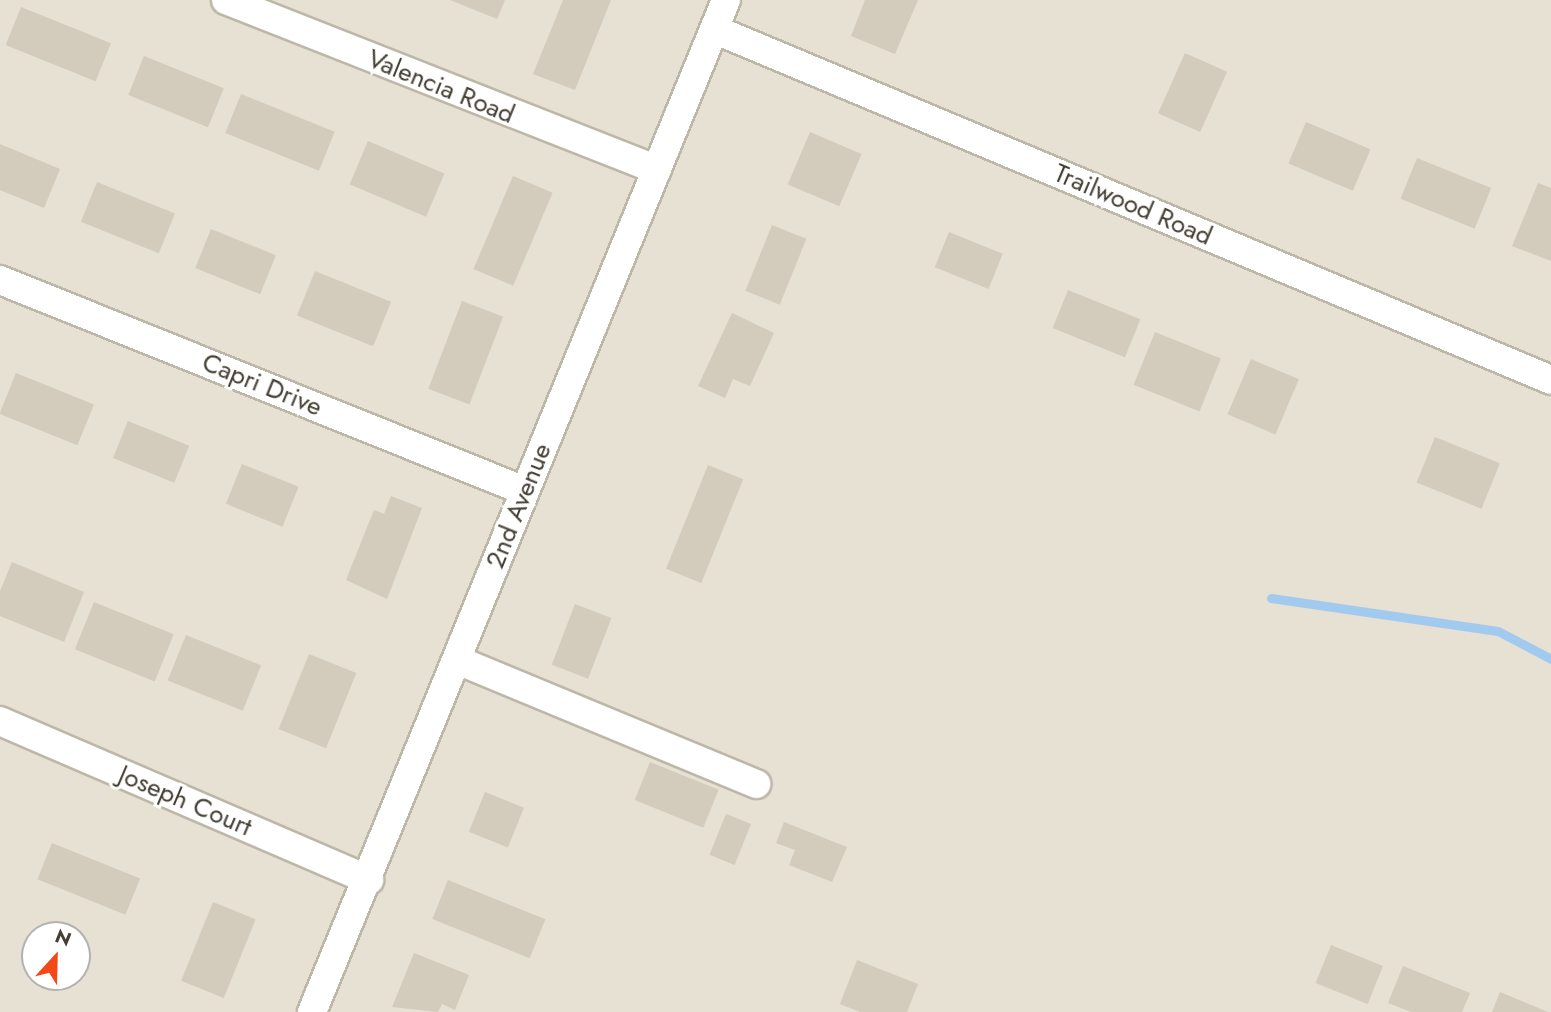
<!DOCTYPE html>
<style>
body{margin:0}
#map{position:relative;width:1551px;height:1012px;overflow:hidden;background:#f2efe5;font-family:Jost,sans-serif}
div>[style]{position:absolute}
.residential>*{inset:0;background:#e6e1d3}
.stream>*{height:9px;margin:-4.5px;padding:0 4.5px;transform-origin:4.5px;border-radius:4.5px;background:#a2caee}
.building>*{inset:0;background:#d3cbbb;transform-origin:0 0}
.roads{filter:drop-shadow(2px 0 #bdb7a8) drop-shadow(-2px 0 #bdb7a8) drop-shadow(0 2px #bdb7a8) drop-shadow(0 -2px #bdb7a8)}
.minor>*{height:28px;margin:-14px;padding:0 14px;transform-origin:14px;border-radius:14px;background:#fff}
span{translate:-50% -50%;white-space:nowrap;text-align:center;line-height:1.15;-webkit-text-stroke:6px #fff;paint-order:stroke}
.street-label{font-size:26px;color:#443f35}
.north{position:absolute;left:21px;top:921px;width:70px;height:70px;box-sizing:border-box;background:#fff;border:2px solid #b4b2ae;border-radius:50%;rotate:22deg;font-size:19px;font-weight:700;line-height:28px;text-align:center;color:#443f35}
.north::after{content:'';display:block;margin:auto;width:24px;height:32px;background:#f54819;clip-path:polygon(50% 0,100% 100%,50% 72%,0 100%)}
</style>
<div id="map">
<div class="residential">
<div style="clip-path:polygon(evenodd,0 0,1551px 0,1551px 1012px,0 1012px,0 0,35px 935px,77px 935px,77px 977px,35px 977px,35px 935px)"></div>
</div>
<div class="stream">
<div style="left:1271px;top:598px;width:229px;rotate:8.3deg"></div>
<div style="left:1498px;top:631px;width:60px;rotate:27.8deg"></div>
</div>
<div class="building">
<div style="clip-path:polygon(450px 0,505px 0,497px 19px)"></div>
<div style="clip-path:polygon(563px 0,611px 0,575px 90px,533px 74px)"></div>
<div style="clip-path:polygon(865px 0,918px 0,895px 54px,851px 36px)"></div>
<div style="left:21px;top:7px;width:97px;height:41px;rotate:22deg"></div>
<div style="left:1185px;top:53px;width:46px;height:66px;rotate:24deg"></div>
<div style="left:144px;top:56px;width:86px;height:42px;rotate:22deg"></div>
<div style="left:241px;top:94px;width:101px;height:42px;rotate:22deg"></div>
<div style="left:1306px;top:122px;width:70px;height:45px;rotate:23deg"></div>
<div style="left:810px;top:132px;width:56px;height:57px;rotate:23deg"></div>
<div style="left:368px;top:141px;width:83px;height:47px;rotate:23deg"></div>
<div style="clip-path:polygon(0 144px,60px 169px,44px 208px,0 190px)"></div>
<div style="left:1417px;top:158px;width:80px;height:44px;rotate:22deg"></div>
<div style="left:513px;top:176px;width:43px;height:101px;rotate:23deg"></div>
<div style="left:97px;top:182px;width:84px;height:43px;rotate:22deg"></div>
<div style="clip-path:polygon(1538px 183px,1551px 188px,1551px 261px,1512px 246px)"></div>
<div style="left:772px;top:225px;width:37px;height:71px;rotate:22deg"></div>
<div style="left:211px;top:229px;width:70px;height:42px;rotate:22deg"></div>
<div style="left:949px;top:232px;width:58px;height:38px;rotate:22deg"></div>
<div style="left:315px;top:271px;width:82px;height:48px;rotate:22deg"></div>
<div style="left:1068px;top:290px;width:78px;height:41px;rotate:22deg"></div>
<div style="left:462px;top:301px;width:44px;height:94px;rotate:21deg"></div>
<div style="clip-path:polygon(732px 313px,774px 333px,750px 386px,733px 379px,725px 398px,698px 386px)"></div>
<div style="left:1155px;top:332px;width:71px;height:57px;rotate:22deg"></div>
<div style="left:1251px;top:359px;width:52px;height:60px;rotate:23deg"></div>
<div style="left:16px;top:373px;width:84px;height:44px;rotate:22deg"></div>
<div style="left:128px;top:421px;width:66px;height:40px;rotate:22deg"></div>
<div style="left:1435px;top:437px;width:70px;height:49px;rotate:22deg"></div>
<div style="left:242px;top:464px;width:61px;height:43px;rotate:22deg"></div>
<div style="left:708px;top:465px;width:38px;height:112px;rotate:22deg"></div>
<div style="clip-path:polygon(391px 496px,422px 508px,387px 599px,346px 580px,374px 510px,384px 514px)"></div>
<div style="clip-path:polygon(12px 562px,84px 592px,64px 642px,0 616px,0 591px)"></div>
<div style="left:94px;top:602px;width:86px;height:51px;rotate:22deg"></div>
<div style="left:575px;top:604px;width:39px;height:65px;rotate:21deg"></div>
<div style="left:186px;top:635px;width:81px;height:49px;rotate:22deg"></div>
<div style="left:309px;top:654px;width:51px;height:81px;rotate:22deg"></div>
<div style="left:650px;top:762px;width:74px;height:41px;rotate:22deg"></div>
<div style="left:485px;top:792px;width:42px;height:43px;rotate:22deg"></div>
<div style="left:726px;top:814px;width:27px;height:44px;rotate:22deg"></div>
<div style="clip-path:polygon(784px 822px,847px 847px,832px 882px,789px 865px,795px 850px,776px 843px)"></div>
<div style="left:52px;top:843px;width:95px;height:39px;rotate:22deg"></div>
<div style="left:448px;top:880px;width:105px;height:42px;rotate:22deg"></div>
<div style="left:213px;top:902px;width:46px;height:85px;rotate:22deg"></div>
<div style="left:1331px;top:945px;width:56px;height:41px;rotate:22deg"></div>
<div style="clip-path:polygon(414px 953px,469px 975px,455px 1010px,442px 1004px,438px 1012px,392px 1007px)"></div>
<div style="clip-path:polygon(857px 960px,918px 984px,907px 1012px,860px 1012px,840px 1004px)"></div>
<div style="clip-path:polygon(1403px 966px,1470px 993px,1462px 1012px,1411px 1012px,1388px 1003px)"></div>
<div style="clip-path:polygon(1500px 992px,1548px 1012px,1492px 1012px)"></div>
</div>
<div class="roads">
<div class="minor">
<div style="left:226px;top:0;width:463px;rotate:21.5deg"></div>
<div style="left:716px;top:30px;width:905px;rotate:22.74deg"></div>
<div style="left:0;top:280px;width:566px;rotate:21.9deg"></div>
<div style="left:457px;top:660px;width:324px;rotate:22.5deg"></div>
<div style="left:0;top:721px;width:402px;rotate:23.3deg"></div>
<div style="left:312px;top:1012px;width:1093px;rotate:-67.75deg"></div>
</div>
</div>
<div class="street-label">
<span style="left:441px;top:87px;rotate:22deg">Valencia Road</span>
<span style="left:1133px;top:205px;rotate:23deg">Trailwood Road</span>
<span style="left:262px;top:385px;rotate:22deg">Capri Drive</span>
<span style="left:519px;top:506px;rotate:-68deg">2nd Avenue</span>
<span style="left:185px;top:801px;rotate:23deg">Joseph Court</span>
</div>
<div class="north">N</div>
</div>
